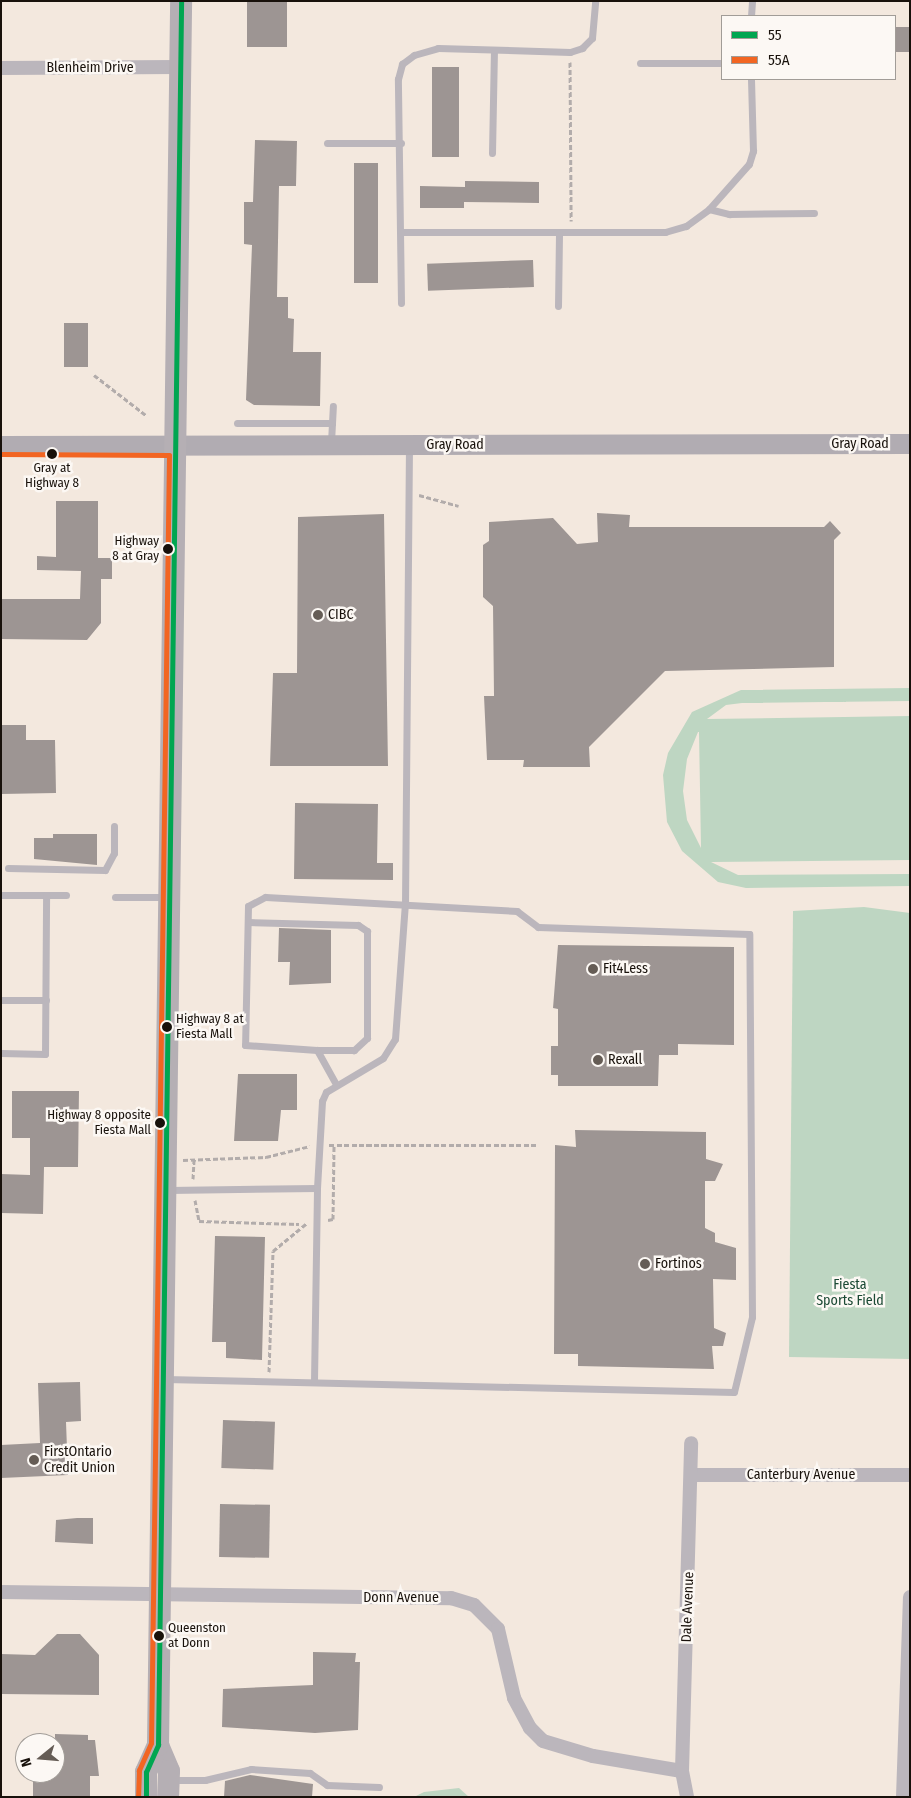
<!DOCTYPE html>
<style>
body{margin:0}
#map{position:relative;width:911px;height:1798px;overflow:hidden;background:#f3e8de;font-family:"Fira Sans Condensed",sans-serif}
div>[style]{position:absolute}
.green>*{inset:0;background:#bed6c2}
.building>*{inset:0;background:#9d9593;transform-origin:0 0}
.path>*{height:3px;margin-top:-1.5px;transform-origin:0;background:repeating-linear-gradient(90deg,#b2acab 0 5px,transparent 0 7.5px)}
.lane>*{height:7px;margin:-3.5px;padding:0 3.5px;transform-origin:3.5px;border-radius:3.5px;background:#bbb6bc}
.street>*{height:14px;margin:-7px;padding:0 7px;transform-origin:7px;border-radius:7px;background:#bbb6bc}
.secondary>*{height:20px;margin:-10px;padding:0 10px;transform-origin:10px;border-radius:10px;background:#b1acb2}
.primary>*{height:22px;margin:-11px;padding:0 11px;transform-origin:11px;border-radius:11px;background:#b5afb4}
.bus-1>*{height:5px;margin:-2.5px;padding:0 2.5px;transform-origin:2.5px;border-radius:2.5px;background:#00a651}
.bus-2>*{height:5px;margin:-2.5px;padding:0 2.5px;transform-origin:2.5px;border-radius:2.5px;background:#f26522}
.dots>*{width:14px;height:14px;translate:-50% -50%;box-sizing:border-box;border:2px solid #fcf8f4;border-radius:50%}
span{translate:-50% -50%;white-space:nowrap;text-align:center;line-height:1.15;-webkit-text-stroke:5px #fcf8f4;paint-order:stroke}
.bus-label{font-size:13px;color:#18110b}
.right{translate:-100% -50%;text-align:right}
.left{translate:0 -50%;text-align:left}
.street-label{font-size:14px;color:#18110b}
.poi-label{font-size:14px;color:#18110b}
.park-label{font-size:14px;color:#1b4934}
.frame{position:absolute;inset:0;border:2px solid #18110b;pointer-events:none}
.legend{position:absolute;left:721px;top:15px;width:175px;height:65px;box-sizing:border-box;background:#fcf8f4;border:1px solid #a19c97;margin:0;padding:6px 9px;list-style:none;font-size:15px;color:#18110b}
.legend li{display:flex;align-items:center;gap:10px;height:25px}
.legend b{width:25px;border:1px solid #a19c97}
.north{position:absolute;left:15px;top:1733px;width:50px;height:50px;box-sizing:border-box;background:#fcf8f4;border:1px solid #a19c97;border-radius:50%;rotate:253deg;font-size:14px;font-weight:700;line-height:20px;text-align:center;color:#18110b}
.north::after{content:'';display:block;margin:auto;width:18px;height:22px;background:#655c55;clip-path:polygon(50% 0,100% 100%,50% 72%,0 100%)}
</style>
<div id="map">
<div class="green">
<div style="clip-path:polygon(evenodd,910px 688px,910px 701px,742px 703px,726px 705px,707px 719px,910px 716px,910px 860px,711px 862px,738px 875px,910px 874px,910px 886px,746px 888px,718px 882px,682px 851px,667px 822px,663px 775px,668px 753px,692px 712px,741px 690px,910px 688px,698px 732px,699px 732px,701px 848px,687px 820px,683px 791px,687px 759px,698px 732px)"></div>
<div style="clip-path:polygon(864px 907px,910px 913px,910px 1359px,789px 1357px,793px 911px)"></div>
<div style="clip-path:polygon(459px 1788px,469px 1797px,414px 1797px,424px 1792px)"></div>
</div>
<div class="building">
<div style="left:247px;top:1px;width:40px;height:46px"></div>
<div style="left:910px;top:27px;width:25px;height:14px;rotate:90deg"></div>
<div style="left:432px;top:67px;width:27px;height:90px"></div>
<div style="clip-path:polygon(255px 140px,297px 141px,296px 186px,279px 186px,277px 297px,288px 297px,288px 318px,294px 319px,293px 352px,321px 352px,320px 406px,254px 405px,246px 400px,252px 245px,244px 244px,244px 202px,253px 202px)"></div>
<div style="left:354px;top:163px;width:24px;height:120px"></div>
<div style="clip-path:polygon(465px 181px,539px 182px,539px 203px,464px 202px,464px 208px,420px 208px,420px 186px,465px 187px)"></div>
<div style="left:533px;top:260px;width:27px;height:106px;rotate:88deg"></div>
<div style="left:64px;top:323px;width:24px;height:44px"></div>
<div style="clip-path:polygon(56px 501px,98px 501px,98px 558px,112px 558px,112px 579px,101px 579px,101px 623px,87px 640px,1px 639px,1px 599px,80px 599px,81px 571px,37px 570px,37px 556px,56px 557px)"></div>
<div style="clip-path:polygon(597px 513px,630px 515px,629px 527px,824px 527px,830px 521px,841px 533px,834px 540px,834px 667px,665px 671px,589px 747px,590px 767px,523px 767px,524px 760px,487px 760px,484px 696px,494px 696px,493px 606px,483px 597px,483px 545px,489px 541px,489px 522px,553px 518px,577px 544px,598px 542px)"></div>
<div style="clip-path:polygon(384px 514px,388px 766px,270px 766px,273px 673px,297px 673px,298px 517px)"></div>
<div style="clip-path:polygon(1px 725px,26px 725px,26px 740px,55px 740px,56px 793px,1px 794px)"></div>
<div style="clip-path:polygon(295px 803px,378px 804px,377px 863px,393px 863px,393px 880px,294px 879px)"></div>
<div style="clip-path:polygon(53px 834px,97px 834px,97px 865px,34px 859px,34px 838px,53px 838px)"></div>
<div style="clip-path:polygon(279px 928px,331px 930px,331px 983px,289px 985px,290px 962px,278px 962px)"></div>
<div style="clip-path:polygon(558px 945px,734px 947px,734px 1045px,678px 1044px,678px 1055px,659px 1055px,658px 1086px,558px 1086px,558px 1075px,551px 1075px,551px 1046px,558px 1046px,558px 1009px,553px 1008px)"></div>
<div style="clip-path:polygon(238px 1074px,297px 1074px,297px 1110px,281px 1110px,278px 1141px,234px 1141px)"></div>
<div style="clip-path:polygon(12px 1091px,79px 1091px,78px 1167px,44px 1167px,43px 1214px,1px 1213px,1px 1174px,30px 1175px,30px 1138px,12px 1138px)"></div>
<div style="clip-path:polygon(575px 1130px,706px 1132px,706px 1159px,723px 1164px,715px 1181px,705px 1181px,705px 1228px,715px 1233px,715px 1242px,736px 1248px,736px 1280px,713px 1279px,714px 1328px,726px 1333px,723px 1346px,712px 1346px,714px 1369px,578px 1366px,578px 1354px,554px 1354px,555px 1145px,576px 1147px)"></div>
<div style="clip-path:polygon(215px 1236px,265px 1237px,262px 1360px,226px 1358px,226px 1342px,212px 1342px)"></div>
<div style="clip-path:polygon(80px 1382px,81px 1421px,66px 1422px,68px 1475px,1px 1478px,1px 1445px,40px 1443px,38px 1383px)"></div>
<div style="left:223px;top:1420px;width:52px;height:48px;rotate:2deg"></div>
<div style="left:220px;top:1504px;width:50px;height:53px;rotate:1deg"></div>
<div style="clip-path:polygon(77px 1518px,93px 1518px,93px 1544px,55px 1542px,56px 1520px)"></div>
<div style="clip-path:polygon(57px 1634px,80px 1634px,99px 1655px,99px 1695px,1px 1694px,1px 1654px,35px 1655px)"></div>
<div style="clip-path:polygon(313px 1652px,356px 1653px,355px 1662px,360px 1662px,358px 1730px,315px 1733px,222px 1727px,223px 1689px,313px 1685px)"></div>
<div style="clip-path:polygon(55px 1734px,88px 1735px,88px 1740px,95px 1740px,99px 1776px,90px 1776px,90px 1797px,33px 1797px,33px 1774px,55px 1773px)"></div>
<div style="clip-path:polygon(250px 1775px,313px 1784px,312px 1797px,224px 1797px,225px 1781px)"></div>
</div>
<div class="path">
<div style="left:570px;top:62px;width:159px;rotate:89.6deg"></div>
<div style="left:94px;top:375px;width:67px;rotate:37.7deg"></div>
<div style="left:419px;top:495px;width:41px;rotate:15.4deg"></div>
<div style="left:329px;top:1145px;width:209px"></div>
<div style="left:183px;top:1160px;width:83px;rotate:-2.1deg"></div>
<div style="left:266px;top:1157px;width:45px;rotate:-14deg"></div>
<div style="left:193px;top:1179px;width:19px;rotate:-87deg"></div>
<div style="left:195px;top:1200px;width:21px;rotate:79deg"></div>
<div style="left:199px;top:1221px;width:100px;rotate:1.7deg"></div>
<div style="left:328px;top:1220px;width:5px;rotate:-11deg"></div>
<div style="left:333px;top:1219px;width:74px;rotate:-89.2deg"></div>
<div style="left:269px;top:1372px;width:121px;rotate:-88.1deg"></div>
<div style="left:273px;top:1251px;width:44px;rotate:-39.5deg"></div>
</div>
<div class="lane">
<div style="left:751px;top:16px;width:15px;rotate:-86deg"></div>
<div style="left:640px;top:63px;width:82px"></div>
<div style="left:327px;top:143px;width:74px"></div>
<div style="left:492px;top:153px;width:103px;rotate:-88.9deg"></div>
<div style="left:709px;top:209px;width:21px;rotate:14deg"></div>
<div style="left:729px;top:214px;width:85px;rotate:-0.7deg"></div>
<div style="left:401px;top:232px;width:264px"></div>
<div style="left:665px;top:232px;width:22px;rotate:-16deg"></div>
<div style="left:686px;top:226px;width:29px;rotate:-36deg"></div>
<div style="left:709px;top:209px;width:60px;rotate:-48.4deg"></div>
<div style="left:749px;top:164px;width:14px;rotate:-73deg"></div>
<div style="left:753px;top:151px;width:72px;rotate:-91.6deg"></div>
<div style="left:401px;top:303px;width:224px;rotate:-90.8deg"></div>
<div style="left:398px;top:79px;width:16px;rotate:-75deg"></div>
<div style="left:402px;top:64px;width:15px;rotate:-37deg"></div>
<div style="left:414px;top:55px;width:25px;rotate:-16deg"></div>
<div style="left:438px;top:48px;width:132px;rotate:1.7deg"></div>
<div style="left:570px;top:52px;width:13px;rotate:-18deg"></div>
<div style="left:582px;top:48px;width:14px;rotate:-45deg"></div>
<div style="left:592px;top:38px;width:37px;rotate:-85deg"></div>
<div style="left:558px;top:306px;width:73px;rotate:-89.2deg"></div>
<div style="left:237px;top:423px;width:95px"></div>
<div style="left:332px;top:423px;width:20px;rotate:93deg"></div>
<div style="left:332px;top:423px;width:17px;rotate:-87deg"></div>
<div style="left:8px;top:868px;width:97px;rotate:1.2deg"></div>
<div style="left:105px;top:870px;width:19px;rotate:-62deg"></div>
<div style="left:114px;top:853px;width:27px;rotate:-90deg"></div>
<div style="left:1px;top:895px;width:65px"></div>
<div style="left:115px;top:897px;width:51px"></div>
<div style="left:248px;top:922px;width:110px;rotate:1.6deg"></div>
<div style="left:358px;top:925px;width:11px;rotate:34deg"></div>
<div style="left:367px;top:931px;width:107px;rotate:90deg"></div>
<div style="left:367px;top:1038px;width:18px;rotate:137deg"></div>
<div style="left:354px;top:1050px;width:37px;rotate:180deg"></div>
<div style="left:1px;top:1000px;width:45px"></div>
<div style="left:1px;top:1053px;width:44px;rotate:1.3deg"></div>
<div style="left:45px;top:1054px;width:159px;rotate:-89.6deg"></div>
<div style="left:169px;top:1190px;width:148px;rotate:-0.8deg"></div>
<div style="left:317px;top:1188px;width:87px;rotate:-86.7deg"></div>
<div style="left:322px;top:1101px;width:10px;rotate:-66deg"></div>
<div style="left:326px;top:1092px;width:66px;rotate:-30.8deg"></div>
<div style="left:383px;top:1058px;width:22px;rotate:-58deg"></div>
<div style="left:395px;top:1039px;width:135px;rotate:-85.8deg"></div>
<div style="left:405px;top:904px;width:457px;rotate:-89.5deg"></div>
<div style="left:165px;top:1379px;width:569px;rotate:1.31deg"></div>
<div style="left:734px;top:1392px;width:77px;rotate:-76.5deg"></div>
<div style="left:752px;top:1317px;width:383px;rotate:-90.4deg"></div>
<div style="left:749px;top:934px;width:211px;rotate:-178.1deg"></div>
<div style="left:538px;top:927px;width:26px;rotate:-143deg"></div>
<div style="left:517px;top:911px;width:252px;rotate:-176.8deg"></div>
<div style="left:265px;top:897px;width:19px;rotate:152deg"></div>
<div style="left:248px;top:906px;width:139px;rotate:91.2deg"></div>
<div style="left:245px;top:1045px;width:72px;rotate:4deg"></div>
<div style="left:317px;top:1050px;width:39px;rotate:61deg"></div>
<div style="left:314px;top:1381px;width:193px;rotate:-89.1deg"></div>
<div style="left:172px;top:1780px;width:33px"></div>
<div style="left:205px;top:1780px;width:47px;rotate:-13.4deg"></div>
<div style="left:251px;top:1769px;width:59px;rotate:3.9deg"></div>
<div style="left:310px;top:1773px;width:21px;rotate:35deg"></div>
<div style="left:327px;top:1785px;width:52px;rotate:2.2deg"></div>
</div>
<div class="street">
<div style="left:1px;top:68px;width:178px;rotate:-0.3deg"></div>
<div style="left:692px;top:1475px;width:218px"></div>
<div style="left:1px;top:1592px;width:450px;rotate:0.8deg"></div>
<div style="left:451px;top:1598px;width:24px;rotate:17deg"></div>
<div style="left:474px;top:1605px;width:34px;rotate:45deg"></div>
<div style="left:498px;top:1629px;width:71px;rotate:76.9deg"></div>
<div style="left:514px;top:1698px;width:34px;rotate:62deg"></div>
<div style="left:530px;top:1728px;width:18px;rotate:45deg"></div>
<div style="left:543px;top:1741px;width:52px;rotate:16.7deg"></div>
<div style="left:593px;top:1756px;width:90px;rotate:9.6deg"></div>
<div style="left:682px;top:1771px;width:26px;rotate:79deg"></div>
<div style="left:682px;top:1771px;width:328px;rotate:-88.4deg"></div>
<div style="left:903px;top:1797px;width:200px;rotate:-88deg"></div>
</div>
<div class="secondary">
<div style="left:1px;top:446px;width:909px;rotate:-0.13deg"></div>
</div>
<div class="primary">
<div style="left:158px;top:1745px;width:28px;rotate:67deg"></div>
<div style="left:169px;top:1771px;width:26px;rotate:92deg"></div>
<div style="left:146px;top:1797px;width:25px;rotate:-90deg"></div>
<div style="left:146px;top:1772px;width:30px;rotate:-66deg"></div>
<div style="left:158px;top:1745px;width:1744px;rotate:-89.24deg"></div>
</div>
<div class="bus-1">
<div style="left:146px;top:1797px;width:25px;rotate:-90deg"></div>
<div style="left:146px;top:1772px;width:30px;rotate:-66deg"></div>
<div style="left:158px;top:1745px;width:1744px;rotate:-89.24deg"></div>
</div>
<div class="bus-2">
<div style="left:1px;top:454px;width:168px;rotate:0.3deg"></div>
<div style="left:169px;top:455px;width:1288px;rotate:90.8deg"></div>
<div style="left:151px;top:1743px;width:30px;rotate:114deg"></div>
<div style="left:139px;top:1770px;width:27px;rotate:92deg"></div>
</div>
<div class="dots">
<div style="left:52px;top:454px;background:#18110b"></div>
<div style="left:168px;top:549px;background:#18110b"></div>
<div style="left:318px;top:615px;background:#655c55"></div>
<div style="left:593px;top:969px;background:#655c55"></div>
<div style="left:167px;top:1027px;background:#18110b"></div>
<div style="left:598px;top:1060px;background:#655c55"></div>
<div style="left:160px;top:1123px;background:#18110b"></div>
<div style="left:645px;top:1264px;background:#655c55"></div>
<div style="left:34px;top:1460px;background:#655c55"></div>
<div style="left:159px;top:1636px;background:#18110b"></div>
</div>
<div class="bus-label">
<span style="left:52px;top:476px">Gray at<br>Highway 8</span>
<span class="right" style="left:159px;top:549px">Highway<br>8 at Gray</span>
<span class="left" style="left:176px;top:1027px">Highway 8 at<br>Fiesta Mall</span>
<span class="right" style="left:151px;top:1123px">Highway 8 opposite<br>Fiesta Mall</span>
<span class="left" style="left:168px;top:1636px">Queenston<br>at Donn</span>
</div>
<div class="street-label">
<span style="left:90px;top:68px">Blenheim Drive</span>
<span style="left:860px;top:444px">Gray Road</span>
<span style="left:455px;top:445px">Gray Road</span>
<span style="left:801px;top:1475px">Canterbury Avenue</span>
<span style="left:401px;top:1598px">Donn Avenue</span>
<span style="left:688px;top:1607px;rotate:-88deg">Dale Avenue</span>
</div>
<div class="poi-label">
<span class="left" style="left:328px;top:615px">CIBC</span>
<span class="left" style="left:603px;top:969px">Fit4Less</span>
<span class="left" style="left:608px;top:1060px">Rexall</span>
<span class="left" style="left:655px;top:1264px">Fortinos</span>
<span class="left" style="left:44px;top:1460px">FirstOntario<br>Credit Union</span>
</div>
<div class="park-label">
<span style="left:850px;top:1293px">Fiesta<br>Sports Field</span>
</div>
<div class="frame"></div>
<ul class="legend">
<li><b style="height:6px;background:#00a651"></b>55</li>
<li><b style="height:6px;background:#f26522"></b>55A</li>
</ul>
<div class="north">N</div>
</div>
